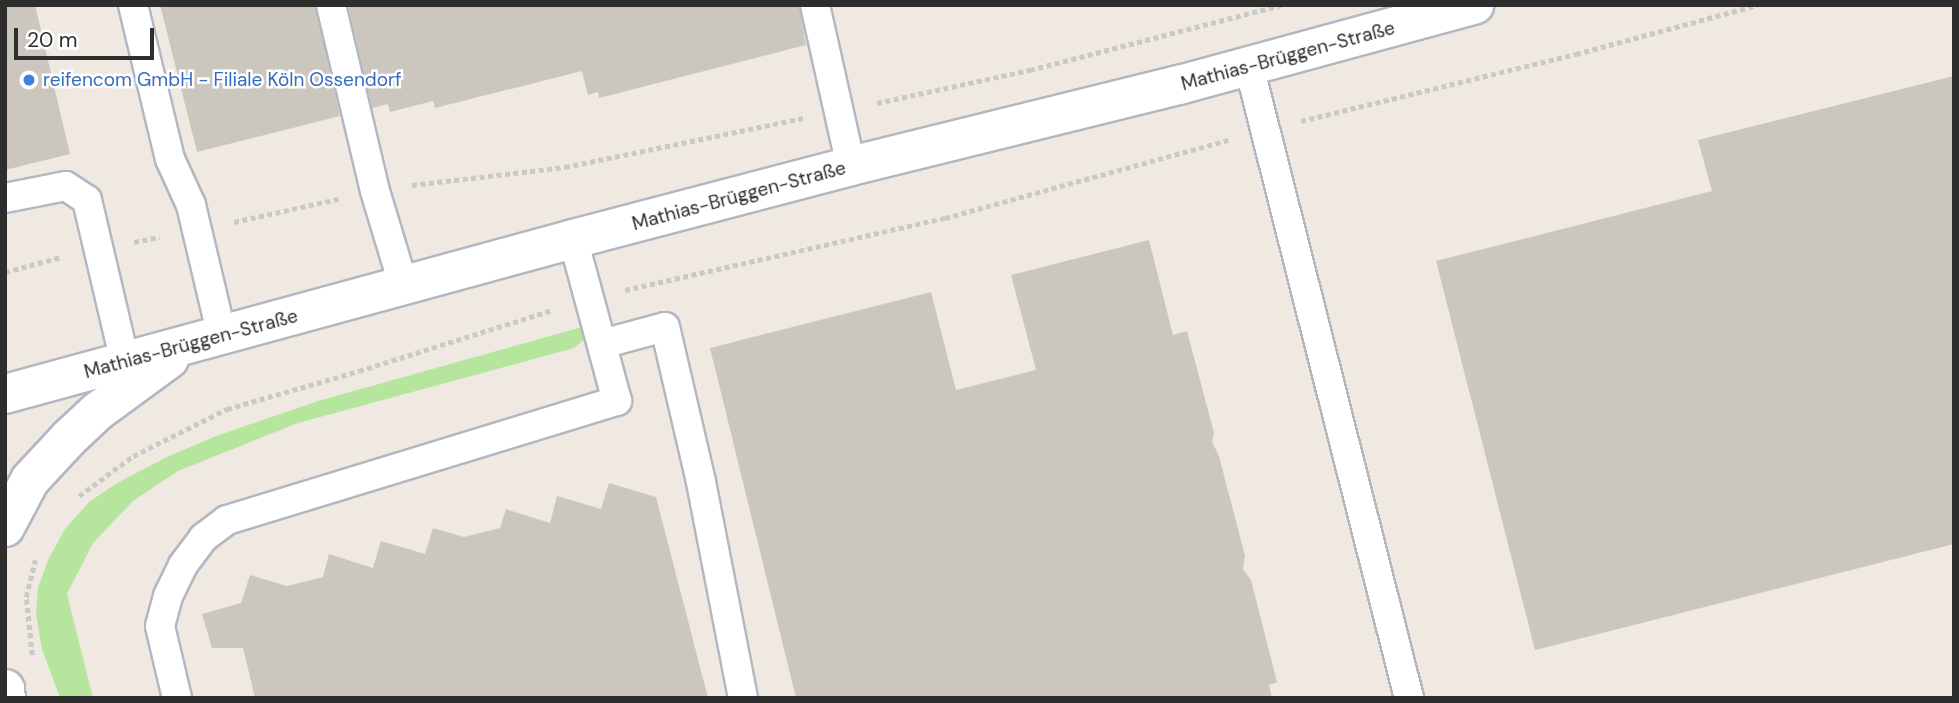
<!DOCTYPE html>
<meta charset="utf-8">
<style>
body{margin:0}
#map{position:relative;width:1959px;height:703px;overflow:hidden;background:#efe9e1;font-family:"DM Sans",sans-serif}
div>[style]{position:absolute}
.green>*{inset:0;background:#b6e59e}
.building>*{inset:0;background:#cbc7bf}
.path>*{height:4.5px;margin-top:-2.25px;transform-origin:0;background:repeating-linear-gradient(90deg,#c9c9c9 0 5px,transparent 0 8.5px)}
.roads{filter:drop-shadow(2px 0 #b4b7c1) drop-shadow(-2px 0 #b4b7c1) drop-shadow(0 2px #b4b7c1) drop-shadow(0 -2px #b4b7c1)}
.service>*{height:28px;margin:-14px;padding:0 14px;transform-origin:14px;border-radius:14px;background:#fff}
.tertiary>*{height:38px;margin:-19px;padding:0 19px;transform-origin:19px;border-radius:19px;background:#fff}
.dots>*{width:19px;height:19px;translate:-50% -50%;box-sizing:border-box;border:4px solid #fff;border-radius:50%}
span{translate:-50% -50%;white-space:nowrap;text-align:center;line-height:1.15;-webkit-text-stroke:5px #fff;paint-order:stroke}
.street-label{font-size:19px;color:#2e2e2e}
.shop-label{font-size:19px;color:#366cbe}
.left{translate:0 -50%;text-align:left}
.frame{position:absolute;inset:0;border:7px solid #2e2e2e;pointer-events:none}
.scale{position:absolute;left:14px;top:28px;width:140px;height:32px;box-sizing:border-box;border:4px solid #2e2e2e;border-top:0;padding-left:9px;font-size:21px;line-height:24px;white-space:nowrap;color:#2e2e2e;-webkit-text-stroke:5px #fff;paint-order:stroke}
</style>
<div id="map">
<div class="green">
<div style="clip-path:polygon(593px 324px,586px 338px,574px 348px,298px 423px,178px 471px,133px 501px,93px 543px,67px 594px,93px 698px,60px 698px,42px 649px,36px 614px,38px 588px,48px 560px,65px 529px,89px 502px,117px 483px,167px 457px,216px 436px,318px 401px)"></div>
</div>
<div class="building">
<div style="clip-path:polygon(5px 5px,35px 5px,70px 154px,5px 170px)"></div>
<div style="clip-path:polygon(160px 5px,315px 5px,340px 116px,197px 152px)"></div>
<div style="clip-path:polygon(348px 5px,799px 5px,806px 45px,599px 98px,598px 92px,588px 95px,582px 71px,435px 108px,433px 101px,390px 112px,388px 104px,372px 108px)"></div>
<div style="clip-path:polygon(1954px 76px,1954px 544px,1535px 650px,1436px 261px,1712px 191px,1698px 140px)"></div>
<div style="clip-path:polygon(1149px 240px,1173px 335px,1187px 331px,1214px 433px,1212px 442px,1219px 456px,1245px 556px,1243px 569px,1251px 580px,1277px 682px,1269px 685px,1272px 698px,796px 698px,710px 348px,931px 292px,956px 390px,1036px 370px,1011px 275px)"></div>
<div style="clip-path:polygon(609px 483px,656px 497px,708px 698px,255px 698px,243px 648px,212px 648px,202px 614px,241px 603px,250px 575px,287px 586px,323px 577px,329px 554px,373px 568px,381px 541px,425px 554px,433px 528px,464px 537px,500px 528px,506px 509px,550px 523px,557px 496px,601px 509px)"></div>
</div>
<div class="path">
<div style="left:877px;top:103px;width:157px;rotate:-12.2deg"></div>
<div style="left:1030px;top:70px;width:259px;rotate:-14.5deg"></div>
<div style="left:1301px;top:121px;width:283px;rotate:-13.7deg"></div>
<div style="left:1576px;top:54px;width:188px;rotate:-15.1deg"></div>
<div style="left:412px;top:185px;width:154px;rotate:-6.7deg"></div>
<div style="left:565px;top:167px;width:243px;rotate:-11.6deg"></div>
<div style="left:234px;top:222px;width:107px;rotate:-12.5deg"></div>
<div style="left:134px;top:242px;width:26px;rotate:-11deg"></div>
<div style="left:5px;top:272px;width:58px;rotate:-15deg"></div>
<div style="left:625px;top:290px;width:328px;rotate:-12.7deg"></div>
<div style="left:945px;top:218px;width:294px;rotate:-15.4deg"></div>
<div style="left:79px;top:496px;width:67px;rotate:-36.5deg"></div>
<div style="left:133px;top:456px;width:105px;rotate:-26.6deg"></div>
<div style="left:227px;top:409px;width:137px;rotate:-16.1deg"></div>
<div style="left:359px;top:371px;width:203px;rotate:-17.5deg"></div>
<div style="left:32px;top:655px;width:58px;rotate:-95.9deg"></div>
<div style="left:26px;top:597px;width:38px;rotate:-76deg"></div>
</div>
<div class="roads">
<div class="service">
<div style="left:133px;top:5px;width:158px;rotate:76.5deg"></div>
<div style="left:170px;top:159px;width:51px;rotate:65.5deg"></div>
<div style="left:191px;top:205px;width:135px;rotate:76.7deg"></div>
<div style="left:331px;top:5px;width:191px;rotate:76.7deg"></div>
<div style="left:375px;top:191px;width:100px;rotate:73.2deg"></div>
<div style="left:815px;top:5px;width:165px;rotate:77.4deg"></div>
<div style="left:1249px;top:66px;width:652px;rotate:75.79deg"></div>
<div style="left:5px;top:198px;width:62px;rotate:-11.1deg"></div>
<div style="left:66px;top:186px;width:25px;rotate:34deg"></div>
<div style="left:87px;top:200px;width:166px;rotate:76.8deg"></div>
<div style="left:602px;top:344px;width:65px;rotate:-15.1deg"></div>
<div style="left:665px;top:327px;width:159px;rotate:76.9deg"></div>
<div style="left:701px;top:482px;width:220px;rotate:79deg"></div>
<div style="left:177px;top:698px;width:74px;rotate:-103.3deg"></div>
<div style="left:160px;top:626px;width:31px;rotate:-75deg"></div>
<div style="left:168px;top:596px;width:34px;rotate:-64deg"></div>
<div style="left:183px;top:565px;width:34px;rotate:-53deg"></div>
<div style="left:203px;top:538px;width:30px;rotate:-37deg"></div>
<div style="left:227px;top:520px;width:408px;rotate:-17deg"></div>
<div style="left:617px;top:401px;width:168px;rotate:-105.2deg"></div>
</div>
<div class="tertiary">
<div style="left:5px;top:394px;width:589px;rotate:-15.26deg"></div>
<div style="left:573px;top:239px;width:287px;rotate:-14.7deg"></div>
<div style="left:851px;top:166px;width:338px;rotate:-13.9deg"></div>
<div style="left:1179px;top:85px;width:306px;rotate:-15.2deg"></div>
<div style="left:5px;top:527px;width:53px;rotate:-62deg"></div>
<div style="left:30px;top:480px;width:57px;rotate:-47.1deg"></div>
<div style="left:69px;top:438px;width:40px;rotate:-43deg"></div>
<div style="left:98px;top:411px;width:88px;rotate:-36.2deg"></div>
<div style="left:5px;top:689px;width:9px;rotate:84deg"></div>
</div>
</div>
<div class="dots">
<div style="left:29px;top:80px;background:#3f7fe0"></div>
</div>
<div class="street-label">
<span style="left:1288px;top:56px;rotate:-15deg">Mathias-Brüggen-Straße</span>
<span style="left:739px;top:196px;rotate:-15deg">Mathias-Brüggen-Straße</span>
<span style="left:191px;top:344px;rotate:-15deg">Mathias-Brüggen-Straße</span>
</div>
<div class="shop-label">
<span class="left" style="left:43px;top:80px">reifencom GmbH - Filiale Köln Ossendorf</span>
</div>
<div class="frame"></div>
<div class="scale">20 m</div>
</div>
